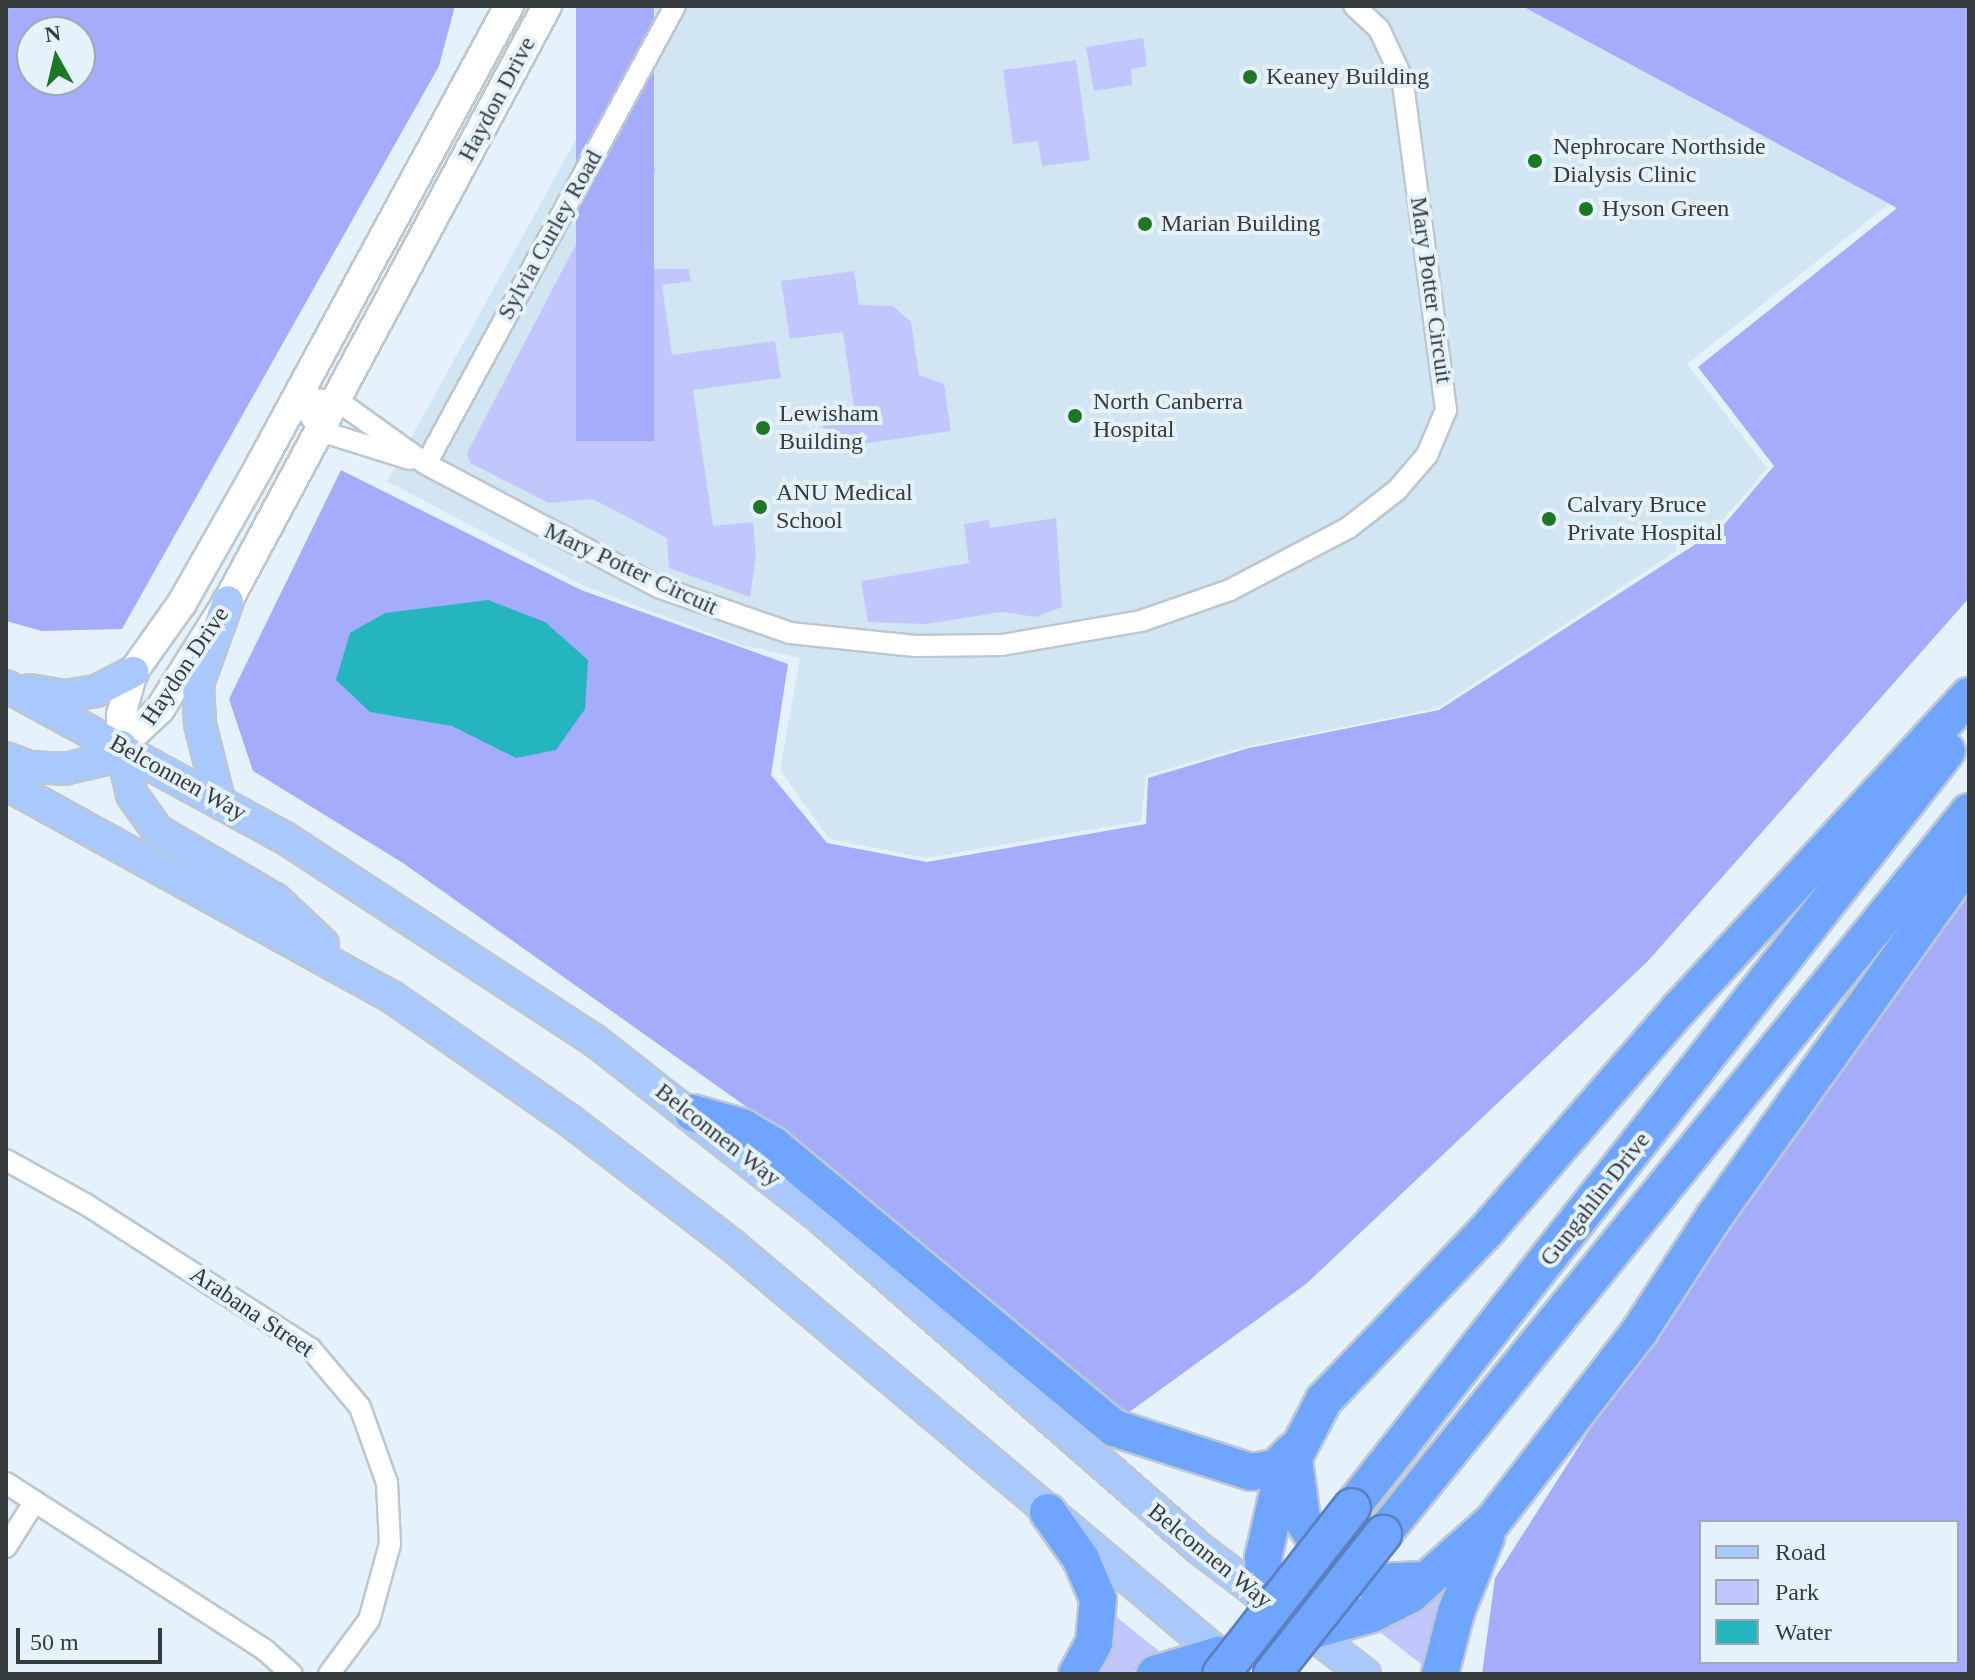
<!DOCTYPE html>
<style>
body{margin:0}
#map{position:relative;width:1975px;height:1680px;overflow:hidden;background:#e6f2fb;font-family:"Times New Roman",serif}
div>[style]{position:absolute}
.built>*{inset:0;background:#d2e5f2}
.green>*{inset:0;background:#c1c7fc}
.forest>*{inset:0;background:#a5acfc;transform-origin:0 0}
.water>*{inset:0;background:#24b5bf}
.roads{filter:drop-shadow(2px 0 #bcc7d0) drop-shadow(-2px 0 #bcc7d0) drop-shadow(0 2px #bcc7d0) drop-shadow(0 -2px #bcc7d0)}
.minor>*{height:20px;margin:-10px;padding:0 10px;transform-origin:10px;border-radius:10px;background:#fff}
.secondary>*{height:28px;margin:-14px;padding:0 14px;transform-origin:14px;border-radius:14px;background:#fff}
.primary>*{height:30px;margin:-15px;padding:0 15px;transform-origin:15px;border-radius:15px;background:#a9c9fe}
.motorway>*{height:36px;margin:-18px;padding:0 18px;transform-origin:18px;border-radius:18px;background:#6fa5fe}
.bridges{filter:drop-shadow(2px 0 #5b80bb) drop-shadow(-2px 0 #5b80bb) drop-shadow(0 2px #5b80bb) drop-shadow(0 -2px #5b80bb)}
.motorway-bridge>*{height:36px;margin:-18px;padding:0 18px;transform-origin:18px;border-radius:18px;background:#6fa5fe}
.dots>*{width:22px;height:22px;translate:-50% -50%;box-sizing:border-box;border:4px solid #e6f2fb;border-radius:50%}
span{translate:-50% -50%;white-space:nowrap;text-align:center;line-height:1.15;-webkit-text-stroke:8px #e6f2fb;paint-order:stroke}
.poi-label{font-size:24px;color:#363b3e}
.left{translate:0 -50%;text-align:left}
.street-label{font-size:24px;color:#363b3e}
.frame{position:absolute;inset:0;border:8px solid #363b3e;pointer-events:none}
.legend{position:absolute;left:1699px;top:1520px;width:260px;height:144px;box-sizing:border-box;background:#e6f2fb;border:2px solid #a0a9af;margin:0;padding:10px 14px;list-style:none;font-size:24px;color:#363b3e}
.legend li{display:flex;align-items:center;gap:16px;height:40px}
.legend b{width:40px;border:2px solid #a0a9af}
.north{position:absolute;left:16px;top:16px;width:80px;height:80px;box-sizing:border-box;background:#e6f2fb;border:2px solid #a0a9af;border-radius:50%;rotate:352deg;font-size:22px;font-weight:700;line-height:32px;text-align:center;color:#363b3e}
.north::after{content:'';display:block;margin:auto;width:28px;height:36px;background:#1d7725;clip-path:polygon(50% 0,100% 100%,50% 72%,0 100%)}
.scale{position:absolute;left:16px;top:1628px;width:146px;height:36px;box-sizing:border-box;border:4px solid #363b3e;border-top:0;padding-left:10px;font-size:24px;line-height:28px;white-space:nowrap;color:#363b3e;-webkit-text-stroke:6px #e6f2fb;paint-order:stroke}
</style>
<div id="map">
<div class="built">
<div style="clip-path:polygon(650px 6px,1522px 6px,1889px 204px,1687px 364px,1767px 468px,1722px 521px,1437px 708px,1248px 746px,1146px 775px,1141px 821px,926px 858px,829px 839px,780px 770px,800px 658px,739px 644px,584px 586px,387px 481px)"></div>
</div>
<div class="green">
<div style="clip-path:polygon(1143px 38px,1147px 66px,1131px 69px,1132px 85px,1094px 91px,1086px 47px)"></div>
<div style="clip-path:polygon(1076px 60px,1090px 160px,1042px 166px,1038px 141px,1013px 144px,1003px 70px)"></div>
<div style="clip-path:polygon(622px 156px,656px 169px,635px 204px,633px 269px,689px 269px,691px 281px,662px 285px,672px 355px,775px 341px,781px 378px,693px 390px,713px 526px,753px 522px,756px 557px,750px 597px,669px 568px,667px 538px,593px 499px,549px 503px,470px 463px,467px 453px)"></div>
<div style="clip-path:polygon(854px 271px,859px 305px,893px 306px,911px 322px,919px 375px,944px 384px,951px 431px,826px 449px,823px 426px,856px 420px,843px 332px,790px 339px,781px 281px)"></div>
<div style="clip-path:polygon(1056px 518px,1062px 607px,1036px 617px,1002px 612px,926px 624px,868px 622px,861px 581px,969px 563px,964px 524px,989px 520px,990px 528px)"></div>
<div style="clip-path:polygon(1445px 1584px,1450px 1586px,1429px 1670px,1373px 1627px)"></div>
<div style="clip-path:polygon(1110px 1612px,1163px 1654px,1129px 1674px,1088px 1674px)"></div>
</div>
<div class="forest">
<div style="clip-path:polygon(evenodd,6px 6px,455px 6px,439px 66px,122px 629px,42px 631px,6px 621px,6px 6px,32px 32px,80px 32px,80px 80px,32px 80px,32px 32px)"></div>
<div style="left:576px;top:6px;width:78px;height:435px"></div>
<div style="clip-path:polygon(1522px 6px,1969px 6px,1969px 598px,1647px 962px,1306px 1284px,1121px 1418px,782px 1132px,403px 863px,253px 771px,229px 699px,341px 470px,581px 590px,788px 664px,771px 775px,827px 843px,927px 862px,1146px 824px,1148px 778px,1249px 748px,1439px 710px,1722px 527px,1774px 466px,1698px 367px,1897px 208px)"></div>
<div style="clip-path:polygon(evenodd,1969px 882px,1969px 1674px,1482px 1674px,1495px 1578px,1648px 1338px,1969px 882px,1701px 1522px,1957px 1522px,1957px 1662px,1701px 1662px,1701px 1522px)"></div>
</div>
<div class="water">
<div style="clip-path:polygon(488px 600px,545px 622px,588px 660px,585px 709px,556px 750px,516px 758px,452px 726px,370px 712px,336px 680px,350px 633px,385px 613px)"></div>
</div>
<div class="roads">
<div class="minor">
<div style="left:298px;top:398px;width:40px;rotate:4.3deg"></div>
<div style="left:338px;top:401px;width:108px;rotate:35.6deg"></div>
<div style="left:426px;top:464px;width:263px;rotate:27.9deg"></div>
<div style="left:658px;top:587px;width:140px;rotate:19.2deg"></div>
<div style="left:790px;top:633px;width:126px;rotate:5.9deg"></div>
<div style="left:915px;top:646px;width:87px;rotate:-0.7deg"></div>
<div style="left:1002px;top:645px;width:141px;rotate:-9.8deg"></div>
<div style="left:1141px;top:621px;width:94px;rotate:-19.2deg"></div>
<div style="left:1230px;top:590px;width:133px;rotate:-27.7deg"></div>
<div style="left:1348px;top:528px;width:62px;rotate:-37.8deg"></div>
<div style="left:1397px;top:490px;width:46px;rotate:-49.4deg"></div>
<div style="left:1427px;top:455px;width:49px;rotate:-67.1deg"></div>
<div style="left:1446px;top:410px;width:335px;rotate:-97.5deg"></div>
<div style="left:1402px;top:78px;width:54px;rotate:-115.1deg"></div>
<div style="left:1379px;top:29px;width:34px;rotate:-137deg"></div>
<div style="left:298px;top:398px;width:40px;rotate:56deg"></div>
<div style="left:320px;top:431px;width:94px;rotate:17.3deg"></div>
<div style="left:426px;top:464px;width:521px;rotate:-61.47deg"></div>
<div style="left:6px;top:1160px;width:93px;rotate:29.1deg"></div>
<div style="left:87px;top:1205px;width:265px;rotate:32.7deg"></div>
<div style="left:310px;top:1348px;width:77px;rotate:49.7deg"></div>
<div style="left:360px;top:1407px;width:81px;rotate:70.4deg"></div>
<div style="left:387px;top:1483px;width:61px;rotate:87.2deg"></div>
<div style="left:390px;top:1544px;width:79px;rotate:105.4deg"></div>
<div style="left:369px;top:1620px;width:67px;rotate:126.5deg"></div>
<div style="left:6px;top:1483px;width:308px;rotate:32.8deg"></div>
<div style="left:265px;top:1650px;width:36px;rotate:42deg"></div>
<div style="left:6px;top:1547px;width:54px;rotate:-57.8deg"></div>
</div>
<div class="secondary">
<div style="left:121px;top:746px;width:54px;rotate:-43.5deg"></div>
<div style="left:160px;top:709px;width:128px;rotate:-57.8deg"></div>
<div style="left:228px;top:601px;width:675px;rotate:-61.8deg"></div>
<div style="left:121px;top:746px;width:31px;rotate:-90deg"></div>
<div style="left:121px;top:715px;width:45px;rotate:-74.4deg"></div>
<div style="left:133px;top:672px;width:85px;rotate:-54.6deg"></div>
<div style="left:182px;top:603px;width:154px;rotate:-60.4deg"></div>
<div style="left:258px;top:469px;width:527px;rotate:-61.54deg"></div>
</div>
<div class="primary">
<div style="left:6px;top:686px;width:318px;rotate:28.6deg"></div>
<div style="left:285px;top:838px;width:369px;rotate:33.2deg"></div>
<div style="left:594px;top:1040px;width:290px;rotate:38.1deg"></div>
<div style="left:822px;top:1219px;width:500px;rotate:41.11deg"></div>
<div style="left:1199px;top:1548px;width:208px;rotate:37.2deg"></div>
<div style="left:30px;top:690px;width:36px;rotate:10deg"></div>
<div style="left:65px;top:696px;width:31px;rotate:-9deg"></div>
<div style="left:96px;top:691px;width:42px;rotate:-27.2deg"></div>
<div style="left:121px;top:746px;width:50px;rotate:77.3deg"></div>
<div style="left:132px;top:795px;width:44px;rotate:54.2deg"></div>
<div style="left:158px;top:831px;width:135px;rotate:30.2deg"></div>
<div style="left:275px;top:899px;width:66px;rotate:43.2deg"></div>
<div style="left:6px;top:758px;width:25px;rotate:21deg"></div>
<div style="left:29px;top:767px;width:35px;rotate:3deg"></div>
<div style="left:64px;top:769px;width:40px;rotate:-13deg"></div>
<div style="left:103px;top:760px;width:23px;rotate:-38deg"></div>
<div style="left:6px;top:784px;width:441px;rotate:28.9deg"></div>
<div style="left:392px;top:997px;width:216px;rotate:34.8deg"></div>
<div style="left:569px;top:1120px;width:207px;rotate:37.5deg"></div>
<div style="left:733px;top:1246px;width:654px;rotate:40.04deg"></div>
<div style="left:219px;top:800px;width:78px;rotate:-104deg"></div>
<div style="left:200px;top:724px;width:40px;rotate:-92.9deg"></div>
<div style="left:198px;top:684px;width:88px;rotate:-70.1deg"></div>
</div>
<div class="motorway">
<div style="left:693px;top:1113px;width:51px;rotate:15.9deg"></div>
<div style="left:742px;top:1127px;width:36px;rotate:30deg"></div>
<div style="left:773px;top:1145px;width:443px;rotate:39.7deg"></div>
<div style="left:1114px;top:1428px;width:144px;rotate:17.8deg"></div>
<div style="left:1251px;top:1472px;width:25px;rotate:-9deg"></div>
<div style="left:1276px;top:1468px;width:25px;rotate:-45deg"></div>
<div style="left:1294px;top:1460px;width:60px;rotate:82.3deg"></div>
<div style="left:1302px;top:1519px;width:45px;rotate:56.7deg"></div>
<div style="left:1327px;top:1557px;width:51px;rotate:29.6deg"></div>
<div style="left:1371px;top:1582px;width:55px;rotate:-2.1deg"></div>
<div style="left:1352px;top:1507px;width:962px;rotate:-51.8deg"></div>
<div style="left:1048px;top:1512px;width:57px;rotate:54.9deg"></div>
<div style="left:1081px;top:1559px;width:43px;rotate:67deg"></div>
<div style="left:1098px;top:1599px;width:44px;rotate:95.2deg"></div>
<div style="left:1094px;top:1643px;width:35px;rotate:119deg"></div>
<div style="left:1383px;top:1534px;width:930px;rotate:-50.94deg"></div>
<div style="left:1265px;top:1600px;width:42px;rotate:-92.7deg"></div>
<div style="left:1263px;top:1558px;width:76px;rotate:-77.1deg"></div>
<div style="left:1280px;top:1484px;width:95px;rotate:-62.4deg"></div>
<div style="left:1324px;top:1400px;width:236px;rotate:-46.2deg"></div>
<div style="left:1487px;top:1230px;width:291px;rotate:-49deg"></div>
<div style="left:1678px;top:1010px;width:428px;rotate:-47.2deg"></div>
<div style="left:1307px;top:1632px;width:67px;rotate:-15.5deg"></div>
<div style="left:1372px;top:1614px;width:42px;rotate:-26.6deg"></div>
<div style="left:1410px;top:1595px;width:111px;rotate:-41.7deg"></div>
<div style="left:1493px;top:1521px;width:239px;rotate:-52.3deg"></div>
<div style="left:1639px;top:1332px;width:137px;rotate:-56.9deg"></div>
<div style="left:1714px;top:1217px;width:439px;rotate:-54.5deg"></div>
<div style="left:1155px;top:1674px;width:67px;rotate:-16.5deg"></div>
<div style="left:1440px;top:1674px;width:64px;rotate:-75.5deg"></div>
<div style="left:1456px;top:1612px;width:81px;rotate:-68.2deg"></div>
</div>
</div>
<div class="bridges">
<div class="motorway-bridge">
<div style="left:1221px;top:1674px;width:212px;rotate:-51.9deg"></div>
<div style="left:1272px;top:1674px;width:179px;rotate:-51.6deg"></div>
</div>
</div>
<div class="dots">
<div style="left:1250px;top:77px;background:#1d7725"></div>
<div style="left:1535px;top:161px;background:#1d7725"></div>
<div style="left:1586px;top:209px;background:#1d7725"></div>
<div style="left:1145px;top:224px;background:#1d7725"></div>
<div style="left:1075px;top:416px;background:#1d7725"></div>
<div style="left:763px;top:428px;background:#1d7725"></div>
<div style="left:760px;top:507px;background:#1d7725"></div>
<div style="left:1549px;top:519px;background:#1d7725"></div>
</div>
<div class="poi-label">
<span class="left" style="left:1266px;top:77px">Keaney Building</span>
<span class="left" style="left:1553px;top:161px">Nephrocare Northside<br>Dialysis Clinic</span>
<span class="left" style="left:1602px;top:209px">Hyson Green</span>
<span class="left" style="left:1161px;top:224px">Marian Building</span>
<span class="left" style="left:1093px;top:416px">North Canberra<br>Hospital</span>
<span class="left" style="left:779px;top:428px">Lewisham<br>Building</span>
<span class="left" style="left:776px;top:507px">ANU Medical<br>School</span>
<span class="left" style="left:1567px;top:519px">Calvary Bruce<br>Private Hospital</span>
</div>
<div class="street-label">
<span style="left:497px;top:99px;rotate:-62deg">Haydon Drive</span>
<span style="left:550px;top:235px;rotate:-61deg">Sylvia Curley Road</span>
<span style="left:1431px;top:290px;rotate:82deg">Mary Potter Circuit</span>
<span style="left:631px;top:569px;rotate:25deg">Mary Potter Circuit</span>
<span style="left:185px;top:666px;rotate:-56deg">Haydon Drive</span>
<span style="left:178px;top:778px;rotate:29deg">Belconnen Way</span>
<span style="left:718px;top:1135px;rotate:38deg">Belconnen Way</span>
<span style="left:1595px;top:1199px;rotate:-52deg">Gungahlin Drive</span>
<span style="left:252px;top:1312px;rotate:34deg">Arabana Street</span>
<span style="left:1210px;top:1556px;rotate:39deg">Belconnen Way</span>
</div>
<div class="frame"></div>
<ul class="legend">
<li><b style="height:10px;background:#a9c9fe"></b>Road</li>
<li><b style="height:22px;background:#c1c7fc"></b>Park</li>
<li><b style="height:22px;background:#24b5bf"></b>Water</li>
</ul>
<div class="north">N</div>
<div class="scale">50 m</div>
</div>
